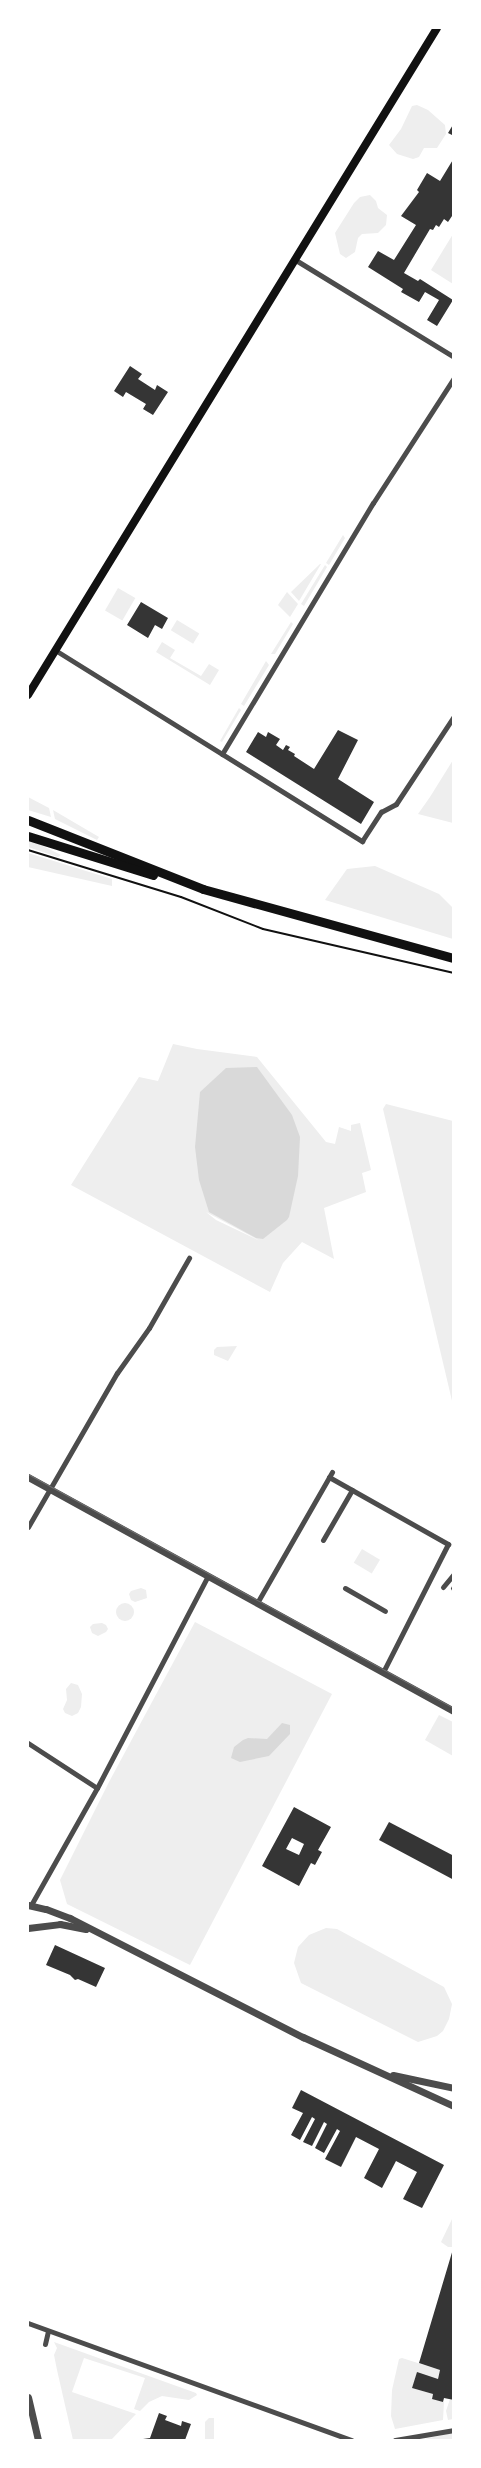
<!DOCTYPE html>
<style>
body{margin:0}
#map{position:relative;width:481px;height:2468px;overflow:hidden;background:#fff;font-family:Poppins,sans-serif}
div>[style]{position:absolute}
.green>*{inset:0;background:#eee;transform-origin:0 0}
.round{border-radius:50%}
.water>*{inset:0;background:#d9d9d9}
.pier>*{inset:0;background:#fff}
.building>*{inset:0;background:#353535}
.path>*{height:2px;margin:-1px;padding:0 1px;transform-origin:1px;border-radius:1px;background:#111}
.minor>*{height:5px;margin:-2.5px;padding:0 2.5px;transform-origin:2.5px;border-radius:2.5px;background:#4c4c4c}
.tertiary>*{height:7px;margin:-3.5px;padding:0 3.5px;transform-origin:3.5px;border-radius:3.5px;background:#4c4c4c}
.secondary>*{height:8px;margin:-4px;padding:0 4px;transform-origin:4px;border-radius:4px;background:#111}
.primary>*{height:9px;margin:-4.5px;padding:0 4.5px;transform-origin:4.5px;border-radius:4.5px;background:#111}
.tram>*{height:1px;margin:-0.5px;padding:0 0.5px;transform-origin:0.5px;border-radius:0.5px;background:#707070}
span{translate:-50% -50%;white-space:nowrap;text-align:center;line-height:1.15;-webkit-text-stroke:4px #fff;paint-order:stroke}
.frame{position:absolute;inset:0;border:29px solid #fff;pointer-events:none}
</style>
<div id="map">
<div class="green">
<div style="clip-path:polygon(417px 105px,428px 110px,445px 125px,446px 134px,437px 148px,424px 148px,419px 157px,413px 159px,397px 154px,389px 145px,401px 129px,412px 106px)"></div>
<div style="clip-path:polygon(370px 195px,376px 201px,378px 208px,387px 215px,386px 225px,378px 233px,362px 234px,358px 238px,355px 252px,346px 258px,340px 254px,335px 233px,354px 203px,360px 197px)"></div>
<div style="clip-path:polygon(453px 234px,453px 284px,431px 270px)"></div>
<div style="clip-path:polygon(343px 535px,345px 538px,329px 565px,326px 563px)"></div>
<div style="clip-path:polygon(320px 564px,321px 564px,299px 601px,291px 592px)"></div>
<div style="clip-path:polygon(325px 565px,327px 567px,304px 606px,301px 604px)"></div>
<div style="left:118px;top:588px;width:20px;height:26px;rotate:30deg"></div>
<div style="clip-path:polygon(287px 592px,298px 604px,290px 617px,278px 605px)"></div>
<div style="left:177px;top:620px;width:26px;height:12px;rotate:31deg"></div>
<div style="clip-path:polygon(291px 622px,293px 624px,275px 654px,271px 654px)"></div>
<div style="clip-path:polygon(162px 642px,175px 650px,170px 658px,201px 676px,209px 664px,219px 670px,210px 685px,156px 652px)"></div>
<div style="clip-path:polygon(266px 661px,269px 665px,244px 706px,241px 704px)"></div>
<div style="clip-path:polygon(239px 708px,241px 710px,222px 742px,220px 741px)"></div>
<div style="clip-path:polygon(453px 760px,453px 823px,418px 814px,430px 797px)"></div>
<div style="clip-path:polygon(28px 797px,49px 808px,51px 817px,28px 810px)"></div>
<div style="clip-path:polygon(53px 810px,99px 837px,97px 840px,55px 819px)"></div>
<div style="clip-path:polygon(28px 840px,39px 844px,61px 855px,58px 857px,28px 847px)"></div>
<div style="clip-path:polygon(28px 853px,112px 879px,112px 886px,28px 867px)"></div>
<div style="clip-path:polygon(375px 866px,439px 894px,453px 908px,453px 939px,325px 900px,347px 869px)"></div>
<div style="clip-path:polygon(173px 1044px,197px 1049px,257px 1057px,326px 1142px,335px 1144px,339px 1127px,351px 1131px,351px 1125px,360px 1123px,371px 1170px,362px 1173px,366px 1192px,324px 1208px,334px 1259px,302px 1242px,283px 1263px,270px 1292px,71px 1185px,139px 1077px,158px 1081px)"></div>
<div style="clip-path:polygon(386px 1104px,453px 1121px,453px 1405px,383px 1109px)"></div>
<div style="clip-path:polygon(237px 1346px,228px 1361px,214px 1355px,214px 1350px,217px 1347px)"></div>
<div style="left:362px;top:1549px;width:21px;height:16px;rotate:31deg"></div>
<div style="clip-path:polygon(141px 1588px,146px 1590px,147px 1598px,135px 1602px,131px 1600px,129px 1594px,131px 1591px)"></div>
<div class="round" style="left:116px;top:1603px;width:18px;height:18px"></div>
<div style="clip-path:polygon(195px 1622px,332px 1694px,190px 1965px,67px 1904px,60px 1880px,109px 1782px)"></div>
<div style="clip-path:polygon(102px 1623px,106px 1625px,108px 1629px,106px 1632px,98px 1636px,92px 1633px,90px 1627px,93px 1624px)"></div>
<div style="clip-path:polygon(71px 1683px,78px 1685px,82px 1694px,81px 1707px,78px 1713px,72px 1716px,65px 1713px,63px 1709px,67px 1700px,66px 1689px)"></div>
<div style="clip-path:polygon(439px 1715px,453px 1722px,453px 1756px,425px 1740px)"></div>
<div style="clip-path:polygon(326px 1928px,337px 1929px,444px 1987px,452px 2004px,449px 2019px,443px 2031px,437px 2036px,418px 2042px,301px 1983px,294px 1963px,298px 1947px,309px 1935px)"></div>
<div style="clip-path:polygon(453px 2217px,453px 2247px,448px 2247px,441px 2242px)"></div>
<div style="clip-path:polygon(54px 2342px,196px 2393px,197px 2395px,189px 2400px,162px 2396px,149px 2402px,140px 2411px,134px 2409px,145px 2378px,84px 2358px,72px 2392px,136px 2414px,111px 2440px,73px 2440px,57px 2370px,54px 2355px,57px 2348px)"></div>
<div style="clip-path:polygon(402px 2358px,440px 2370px,438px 2379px,417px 2373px,412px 2388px,433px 2394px,431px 2398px,444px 2402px,443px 2420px,395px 2429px,391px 2416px,392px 2390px,399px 2359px)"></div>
<div style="clip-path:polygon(450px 2399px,453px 2400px,453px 2419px,448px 2420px,446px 2411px)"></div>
<div style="clip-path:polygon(209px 2418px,214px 2418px,214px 2440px,205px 2440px,205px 2422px)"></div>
<div style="clip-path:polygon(453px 2433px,453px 2440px,420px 2440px,438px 2436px)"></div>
</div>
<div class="water">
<div style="clip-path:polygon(257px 1067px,292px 1115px,300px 1137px,298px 1176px,289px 1217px,287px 1220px,263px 1239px,256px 1238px,209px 1212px,199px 1180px,195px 1147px,200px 1092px,226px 1068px)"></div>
<div style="clip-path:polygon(282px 1723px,290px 1725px,290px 1734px,269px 1756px,240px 1762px,231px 1758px,234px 1747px,243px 1740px,248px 1738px,267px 1739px)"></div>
</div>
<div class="pier">
<div style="clip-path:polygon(206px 1212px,260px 1241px,216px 1220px)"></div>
</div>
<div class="building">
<div style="clip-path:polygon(454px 123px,454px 136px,448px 133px)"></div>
<div style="clip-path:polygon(454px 158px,454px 213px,448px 222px,444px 219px,439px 227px,436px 225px,433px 230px,430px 229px,404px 273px,418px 281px,420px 279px,453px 300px,437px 326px,427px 320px,439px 300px,425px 292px,419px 302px,401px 292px,403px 289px,368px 267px,378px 251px,394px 260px,416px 225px,401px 216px,419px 192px,417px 190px,427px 173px,440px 181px)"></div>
<div style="clip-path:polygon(130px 366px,142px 374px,138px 379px,155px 390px,157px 385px,168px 392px,153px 415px,143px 409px,146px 404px,126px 392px,123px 397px,114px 391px)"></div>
<div style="clip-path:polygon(141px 602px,168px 618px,162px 629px,155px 625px,148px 638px,127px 625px)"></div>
<div style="clip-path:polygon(338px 730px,358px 740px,338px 779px,374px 802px,361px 824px,246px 752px,258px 732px,266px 737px,268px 732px,280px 739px,276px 745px,283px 750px,286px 745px,290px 747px,288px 750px,295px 754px,294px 756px,314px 769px)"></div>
<div style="clip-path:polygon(evenodd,294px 1807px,331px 1827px,318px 1850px,322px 1852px,315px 1865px,311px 1863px,299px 1886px,262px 1866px,294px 1807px,292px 1838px,304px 1844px,299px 1855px,286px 1849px,292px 1838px)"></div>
<div style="clip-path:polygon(389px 1822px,454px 1856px,454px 1880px,379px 1840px)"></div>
<div style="clip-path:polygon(55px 1945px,105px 1968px,96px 1987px,78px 1979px,75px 1980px,70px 1975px,46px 1965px)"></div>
<div style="clip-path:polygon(301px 2090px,444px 2165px,422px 2208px,403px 2199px,417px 2172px,396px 2161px,382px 2188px,364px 2178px,379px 2149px,356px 2137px,341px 2167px,325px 2159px,340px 2131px,337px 2129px,324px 2153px,315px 2148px,327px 2124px,324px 2122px,312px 2146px,303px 2142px,315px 2119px,312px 2117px,300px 2140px,291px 2135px,303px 2113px,292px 2108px)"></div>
<div style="clip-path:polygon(453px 2249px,454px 2400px,444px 2398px,443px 2402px,432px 2399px,433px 2394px,412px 2388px,417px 2372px,438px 2379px,440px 2370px,419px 2363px)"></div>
<div style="clip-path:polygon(159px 2413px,167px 2416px,165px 2420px,181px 2426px,182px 2421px,191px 2424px,185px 2440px,136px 2440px,150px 2438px)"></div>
</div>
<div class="path">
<div style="left:28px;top:850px;width:160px;rotate:17.1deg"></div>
<div style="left:181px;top:897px;width:88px;rotate:21.3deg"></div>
<div style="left:263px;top:929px;width:196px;rotate:13deg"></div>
</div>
<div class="minor">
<div style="left:294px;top:259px;width:188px;rotate:31.5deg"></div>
<div style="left:55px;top:650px;width:362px;rotate:31.9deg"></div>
<div style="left:362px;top:841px;width:35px;rotate:-57deg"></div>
<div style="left:381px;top:812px;width:17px;rotate:-28deg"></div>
<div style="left:396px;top:804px;width:105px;rotate:-56.6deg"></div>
<div style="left:222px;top:754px;width:293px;rotate:-59deg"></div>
<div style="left:373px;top:503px;width:149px;rotate:-57.1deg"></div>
<div style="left:329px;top:1477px;width:137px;rotate:29.4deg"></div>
<div style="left:448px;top:1544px;width:144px;rotate:116.9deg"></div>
<div style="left:28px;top:1527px;width:178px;rotate:-60deg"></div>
<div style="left:117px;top:1373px;width:55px;rotate:-54.6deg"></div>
<div style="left:149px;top:1328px;width:81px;rotate:-60.3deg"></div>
<div style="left:323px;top:1540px;width:58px;rotate:-59.9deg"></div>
<div style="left:443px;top:1587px;width:17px;rotate:-50deg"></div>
<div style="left:345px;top:1588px;width:46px;rotate:29.9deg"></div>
<div style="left:453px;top:1588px;width:1px;rotate:-45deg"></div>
<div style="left:257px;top:1603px;width:151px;rotate:-60.2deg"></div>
<div style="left:28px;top:1743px;width:82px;rotate:33.1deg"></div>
<div style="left:31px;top:1905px;width:134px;rotate:-60.6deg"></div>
<div style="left:97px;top:1788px;width:239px;rotate:-62.4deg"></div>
<div style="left:28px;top:2323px;width:344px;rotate:19.9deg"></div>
<div style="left:45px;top:2344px;width:13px;rotate:-77deg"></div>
<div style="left:395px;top:2440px;width:60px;rotate:-9.6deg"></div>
</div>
<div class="tertiary">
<div style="left:28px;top:1477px;width:486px;rotate:28.8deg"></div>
<div style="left:28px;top:1905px;width:18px;rotate:13deg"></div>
<div style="left:46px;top:1909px;width:26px;rotate:21deg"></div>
<div style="left:70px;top:1918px;width:262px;rotate:27.1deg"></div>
<div style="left:303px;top:2037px;width:166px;rotate:24.6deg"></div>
<div style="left:28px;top:1928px;width:32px;rotate:-7deg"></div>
<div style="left:60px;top:1924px;width:26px;rotate:11deg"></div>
<div style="left:393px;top:2075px;width:62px;rotate:12deg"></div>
<div style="left:28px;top:2397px;width:44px;rotate:76.9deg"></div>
</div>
<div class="secondary">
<div style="left:28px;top:695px;width:782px;rotate:-58.48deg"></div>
</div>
<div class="primary">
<div style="left:28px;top:820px;width:188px;rotate:21.5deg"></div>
<div style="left:203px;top:889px;width:260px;rotate:15.4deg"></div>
<div style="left:28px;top:836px;width:131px;rotate:17.3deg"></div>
</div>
<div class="tram">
<div style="left:28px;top:1474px;width:486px;rotate:28.8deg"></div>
</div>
<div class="frame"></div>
</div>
